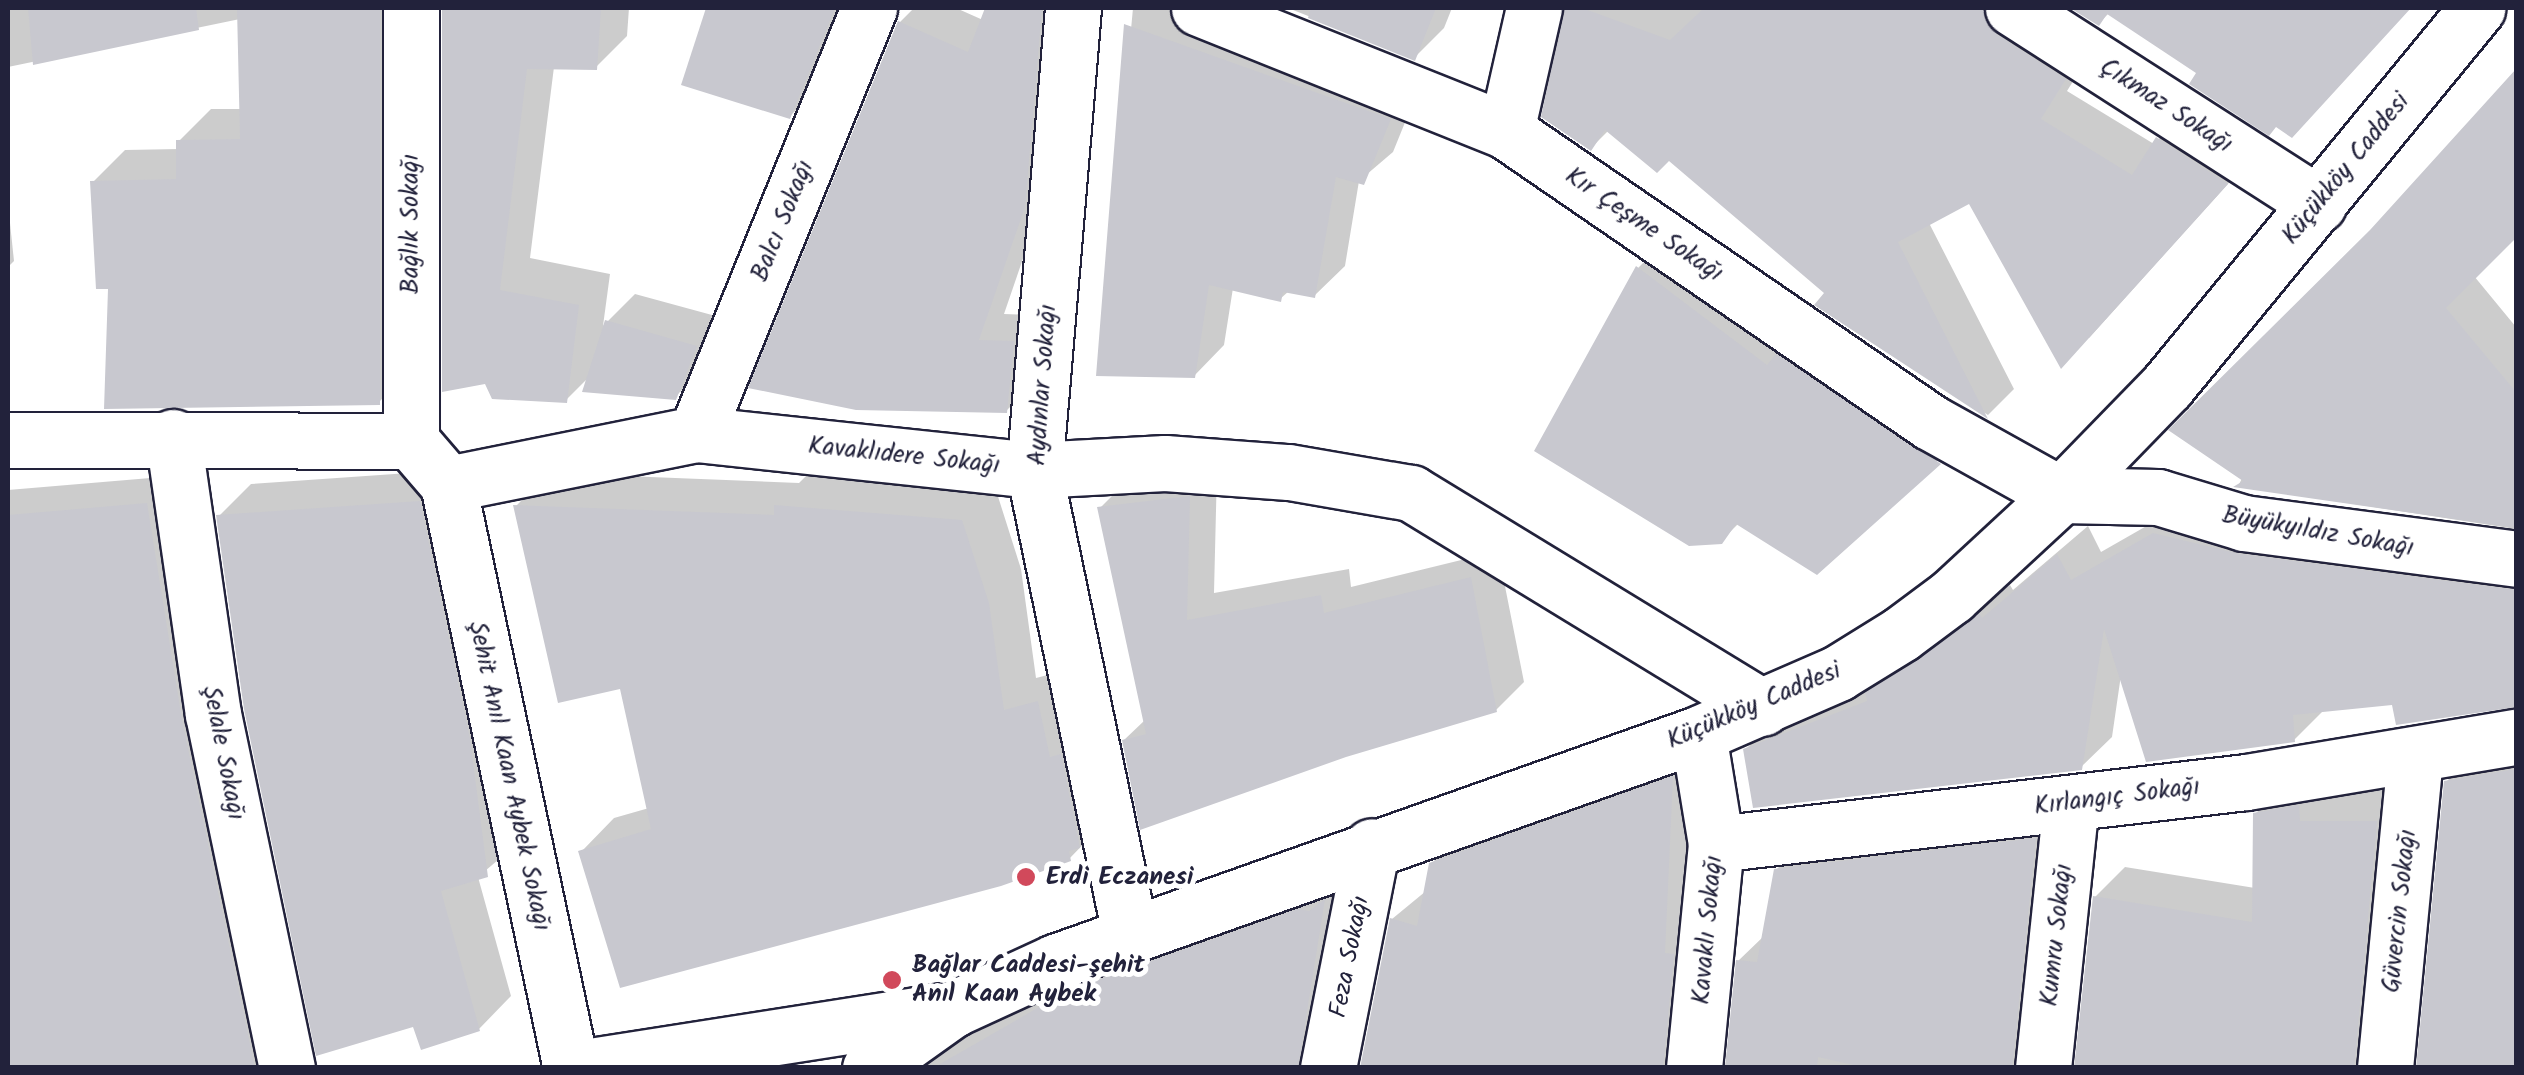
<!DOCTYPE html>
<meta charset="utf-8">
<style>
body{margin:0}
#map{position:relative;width:2524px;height:1075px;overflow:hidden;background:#fff;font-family:Kalam,sans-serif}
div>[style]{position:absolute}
.shadow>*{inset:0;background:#0003}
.building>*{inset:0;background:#c8c8cf}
.roads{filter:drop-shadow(2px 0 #22223b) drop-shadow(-2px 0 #22223b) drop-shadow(0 2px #22223b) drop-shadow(0 -2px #22223b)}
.minor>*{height:55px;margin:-27.5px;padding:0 27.5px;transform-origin:27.5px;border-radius:27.5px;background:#fff}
.tertiary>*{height:55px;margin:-27.5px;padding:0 27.5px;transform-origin:27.5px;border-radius:27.5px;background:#fff}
.secondary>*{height:55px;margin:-27.5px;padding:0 27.5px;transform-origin:27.5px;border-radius:27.5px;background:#fff}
.dots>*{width:28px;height:28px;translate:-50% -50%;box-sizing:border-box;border:5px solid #fff;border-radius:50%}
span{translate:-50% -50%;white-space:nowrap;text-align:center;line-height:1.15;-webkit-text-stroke:10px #fff;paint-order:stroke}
.street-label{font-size:25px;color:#22223b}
.poi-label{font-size:25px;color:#22223b;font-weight:700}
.left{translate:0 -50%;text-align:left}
.frame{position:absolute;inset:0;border:10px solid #22223b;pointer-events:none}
</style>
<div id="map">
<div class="shadow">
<div style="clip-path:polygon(8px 8px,410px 8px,410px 371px,379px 402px,110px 286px,93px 182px,125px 150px,179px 149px,179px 141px,211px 109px,242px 109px,240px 19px,8px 67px)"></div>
<div style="clip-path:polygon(445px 8px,629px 8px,627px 36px,596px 67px,554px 67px,530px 258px,610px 274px,603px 326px,635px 294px,723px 318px,703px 369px,675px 397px,589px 377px,566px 400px,487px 382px,445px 389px)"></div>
<div style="clip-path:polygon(709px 8px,856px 8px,828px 78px,789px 117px,684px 84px)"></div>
<div style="clip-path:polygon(914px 8px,956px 8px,983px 20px,988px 8px,1065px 8px,1051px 177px,1004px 314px,1040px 315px,1034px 383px,1006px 411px,856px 408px,900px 22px)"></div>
<div style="clip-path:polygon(1133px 8px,1218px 8px,1419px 88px,1393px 152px,1359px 181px,1345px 266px,1314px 296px,1289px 291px,1280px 299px,1233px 288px,1224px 345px,1194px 376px,1099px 373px)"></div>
<div style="clip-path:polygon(1288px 8px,1452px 8px,1444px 28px,1414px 58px)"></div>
<div style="clip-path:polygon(1566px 8px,1907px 8px,1860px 141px,1870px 146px,1960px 8px,2030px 8px,2092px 51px,2067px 91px,2154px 144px,2185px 111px,2254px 155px,2089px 338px,1970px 201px,1929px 223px,2014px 389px,1988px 415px,1818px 304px,1827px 293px,1669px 157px,1609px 130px,1591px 148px)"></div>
<div style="clip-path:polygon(2072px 8px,2407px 8px,2319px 107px,2200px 73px,2110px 12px,2099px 23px)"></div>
<div style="clip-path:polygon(2516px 77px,2516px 234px,2474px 276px,2516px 327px,2516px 529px,2238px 486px,2375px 228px)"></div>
<div style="clip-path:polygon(8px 204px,14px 261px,8px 267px)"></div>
<div style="clip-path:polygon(1674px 232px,1975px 426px,1816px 571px,1739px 523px,1721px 541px,1638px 268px)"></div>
<div style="clip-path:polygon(452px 470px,519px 842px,478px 877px,511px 996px,479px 1029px,219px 516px,251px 484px)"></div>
<div style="clip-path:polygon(1217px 470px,1214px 593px,1349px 569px,1351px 587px,1498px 551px,1524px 682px,1496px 710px,1124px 740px,1145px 720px,1100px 508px,1128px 480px)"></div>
<div style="clip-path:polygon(549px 473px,799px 483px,809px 473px,995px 487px,1021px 569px,1036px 678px,1071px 669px,1102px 825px,1069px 859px,581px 852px,614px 818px,649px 808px,622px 686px,516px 506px)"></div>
<div style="clip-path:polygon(174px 476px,274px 1068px,8px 1068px,8px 490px)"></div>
<div style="clip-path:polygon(2185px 504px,2516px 553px,2516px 707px,2398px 723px,2394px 702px,2324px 710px,2294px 740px,2121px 675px,2112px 737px,2081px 767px,1746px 749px,1776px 719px,1883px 678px,2010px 585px,2013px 590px,2088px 526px,2101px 552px)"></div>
<div style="clip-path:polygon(2516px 743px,2516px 1068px,1725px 1068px,1738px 961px,1765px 935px,1776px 870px,1806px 840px,2064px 810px,2055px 1065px,2077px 1067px,2095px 897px,2125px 867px,2255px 888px,2255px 814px,2285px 784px,2406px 792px,2398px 1065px,2419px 1066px,2446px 782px,2476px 752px)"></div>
<div style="clip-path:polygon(1702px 748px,1716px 1068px,1363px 1068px,1392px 919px,1426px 891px,1431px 864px,1462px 833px)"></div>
<div style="clip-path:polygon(1341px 883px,1349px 1068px,912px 1068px,1099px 962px)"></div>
</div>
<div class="building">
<div style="clip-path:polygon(28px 8px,196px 8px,199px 30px,33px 65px)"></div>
<div style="clip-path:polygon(237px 8px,380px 8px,380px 405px,104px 409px,108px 289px,96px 289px,90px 181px,176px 179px,176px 140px,240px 139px)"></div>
<div style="clip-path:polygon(442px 8px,601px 8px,597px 70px,527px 69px,500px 290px,579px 305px,567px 403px,492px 399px,485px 384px,442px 392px)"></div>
<div style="clip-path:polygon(706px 8px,835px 8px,790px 119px,681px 85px)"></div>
<div style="clip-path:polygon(985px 8px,1042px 8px,1025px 207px,979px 340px,1014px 341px,1007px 413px,856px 410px,748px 388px,898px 21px,968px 52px)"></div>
<div style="clip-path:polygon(1311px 8px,1436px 8px,1415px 61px,1308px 18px)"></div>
<div style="clip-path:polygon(1564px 8px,1582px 8px,1670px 40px,1704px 8px,1982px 8px,1996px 34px,2066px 79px,2041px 119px,2132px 175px,2156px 137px,2228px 184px,2061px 369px,1969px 204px,1898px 242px,1988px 419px,1814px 305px,1824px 293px,1669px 161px,1657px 173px,1605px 130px,1591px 151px,1541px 117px)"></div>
<div style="clip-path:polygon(2070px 8px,2411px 8px,2292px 138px,2276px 127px,2269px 136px,2189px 84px,2196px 73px,2107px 14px,2099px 26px)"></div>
<div style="clip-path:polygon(1124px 24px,1391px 119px,1364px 185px,1336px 177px,1315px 298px,1283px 292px,1281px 302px,1209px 285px,1195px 378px,1096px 376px)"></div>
<div style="clip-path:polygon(2516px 69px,2516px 238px,2446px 308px,2516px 392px,2516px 528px,2233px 487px,2243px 481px,2168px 430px,2370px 230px)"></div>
<div style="clip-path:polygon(1636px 266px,1767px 365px,1776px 354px,1941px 464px,1817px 575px,1736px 524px,1722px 544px,1689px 546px,1534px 451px)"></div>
<div style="clip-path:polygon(605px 320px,697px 346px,676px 400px,582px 392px)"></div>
<div style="clip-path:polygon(1190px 496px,1187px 620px,1321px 595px,1324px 613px,1471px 577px,1497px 712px,1346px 757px,1140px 830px,1122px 740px,1146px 734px,1097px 507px)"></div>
<div style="clip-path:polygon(420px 501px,470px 739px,488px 877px,441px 891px,480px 1031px,421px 1050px,413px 1027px,316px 1056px,244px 709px,216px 515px)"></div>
<div style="clip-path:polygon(147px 503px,182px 720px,255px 1068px,8px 1068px,8px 515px)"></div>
<div style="clip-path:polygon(513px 505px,774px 515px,774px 505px,962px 520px,989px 603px,1004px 710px,1038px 701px,1050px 757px,1061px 754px,1080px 848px,1069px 851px,1071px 861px,1001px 886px,620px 988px,578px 851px,651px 829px,620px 689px,558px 703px)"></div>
<div style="clip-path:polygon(2153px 533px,2240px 554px,2516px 590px,2516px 707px,2396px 725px,2392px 705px,2293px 715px,2295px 742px,2146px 762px,2104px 629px,2082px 770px,1753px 808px,1743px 749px,1867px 701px,1865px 693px,1979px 613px,1982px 618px,2057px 554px,2071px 580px)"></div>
<div style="clip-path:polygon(2516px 769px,2516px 1068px,2416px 1068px,2444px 781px)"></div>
<div style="clip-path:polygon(1673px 776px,1665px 953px,1674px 954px,1663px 1068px,1360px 1068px,1390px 918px,1417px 926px,1429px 863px)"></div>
<div style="clip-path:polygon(2299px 805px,2300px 821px,2377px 821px,2354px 1068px,2074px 1068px,2093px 896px,2252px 922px,2253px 813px)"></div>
<div style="clip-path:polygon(2036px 838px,2012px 1068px,1867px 1068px,1818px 1057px,1817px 1068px,1725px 1068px,1736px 960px,1757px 962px,1774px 869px)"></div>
<div style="clip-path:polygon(1325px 899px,1298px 1068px,933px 1068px,1067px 991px,1298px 909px,1309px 911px)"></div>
</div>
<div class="roads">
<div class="minor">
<div style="left:1073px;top:8px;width:464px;rotate:94.8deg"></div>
<div style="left:1034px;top:470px;width:474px;rotate:78.3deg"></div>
<div style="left:1199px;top:8px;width:331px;rotate:21.8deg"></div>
<div style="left:1506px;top:131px;width:514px;rotate:34.46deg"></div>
<div style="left:1930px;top:422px;width:150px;rotate:29.1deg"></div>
<div style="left:2061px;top:495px;width:97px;rotate:1.2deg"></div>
<div style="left:2158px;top:497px;width:90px;rotate:16.8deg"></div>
<div style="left:2244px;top:523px;width:274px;rotate:7.5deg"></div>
<div style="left:2013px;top:8px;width:363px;rotate:32.7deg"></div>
<div style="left:1506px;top:131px;width:126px;rotate:-77.2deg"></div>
<div style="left:696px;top:434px;width:460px;rotate:-67.9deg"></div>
<div style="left:173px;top:437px;width:280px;rotate:81.8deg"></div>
<div style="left:213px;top:714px;width:362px;rotate:78.2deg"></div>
<div style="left:8px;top:440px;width:403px;rotate:0.1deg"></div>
<div style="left:411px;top:441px;width:57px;rotate:49.3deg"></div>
<div style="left:448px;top:484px;width:253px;rotate:-11.4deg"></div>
<div style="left:696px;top:434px;width:340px;rotate:6.1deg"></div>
<div style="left:1034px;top:470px;width:131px;rotate:-3.1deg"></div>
<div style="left:1165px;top:463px;width:124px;rotate:4.2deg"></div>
<div style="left:1289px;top:472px;width:124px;rotate:9.8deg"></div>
<div style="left:1411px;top:493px;width:412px;rotate:31.4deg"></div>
<div style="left:411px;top:441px;width:433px;rotate:-90deg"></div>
<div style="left:448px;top:484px;width:597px;rotate:78.11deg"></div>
<div style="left:1716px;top:844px;width:534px;rotate:-6.67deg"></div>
<div style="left:2246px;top:782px;width:274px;rotate:-9.5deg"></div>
<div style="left:1328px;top:1068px;width:226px;rotate:-78.8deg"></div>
<div style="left:1694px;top:1068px;width:225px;rotate:-84.4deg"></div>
<div style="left:1716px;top:844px;width:111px;rotate:-99.3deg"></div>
<div style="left:2043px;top:1068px;width:266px;rotate:-84deg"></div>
<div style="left:2385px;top:1068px;width:315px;rotate:-84.5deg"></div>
</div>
<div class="tertiary">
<div style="left:578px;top:1068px;width:380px;rotate:-8.9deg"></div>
</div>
<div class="secondary">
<div style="left:870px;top:1068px;width:102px;rotate:-35.4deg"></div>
<div style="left:953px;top:1009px;width:112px;rotate:-24.7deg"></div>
<div style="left:1055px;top:962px;width:682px;rotate:-19.52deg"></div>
<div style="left:1698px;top:734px;width:153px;rotate:-23.5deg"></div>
<div style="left:1838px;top:673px;width:74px;rotate:-31.8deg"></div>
<div style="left:1901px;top:634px;width:64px;rotate:-36.7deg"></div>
<div style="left:1952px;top:596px;width:149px;rotate:-42.8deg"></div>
<div style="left:2061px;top:495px;width:152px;rotate:-45.8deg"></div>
<div style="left:2167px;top:386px;width:489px;rotate:-50.6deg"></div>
</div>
</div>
<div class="dots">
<div style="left:1026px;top:877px;background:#d1495b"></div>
<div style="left:892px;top:980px;background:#d1495b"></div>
</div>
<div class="street-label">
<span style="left:2166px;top:106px;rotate:33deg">Çıkmaz Sokağı</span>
<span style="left:2346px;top:169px;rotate:-51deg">Küçükköy Caddesi</span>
<span style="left:783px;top:221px;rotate:-68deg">Balcı Sokağı</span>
<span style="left:411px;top:224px;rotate:-90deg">Bağlık Sokağı</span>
<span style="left:1644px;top:225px;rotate:34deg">Kır Çeşme Sokağı</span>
<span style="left:1043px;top:385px;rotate:-86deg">Aydınlar Sokağı</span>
<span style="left:904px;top:456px;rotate:6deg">Kavaklıdere Sokağı</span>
<span style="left:2318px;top:532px;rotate:10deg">Büyükyıldız Sokağı</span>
<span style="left:1754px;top:706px;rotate:-23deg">Küçükköy Caddesi</span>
<span style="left:223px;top:753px;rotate:79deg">Şelale Sokağı</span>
<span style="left:509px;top:776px;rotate:78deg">Şehit Anıl Kaan Aybek Sokağı</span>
<span style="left:2117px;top:797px;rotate:-7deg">Kırlangıç Sokağı</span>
<span style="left:2400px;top:911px;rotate:-84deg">Güvercin Sokağı</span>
<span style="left:1708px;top:930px;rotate:-85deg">Kavaklı Sokağı</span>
<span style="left:2057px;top:935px;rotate:-84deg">Kumru Sokağı</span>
<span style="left:1350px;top:957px;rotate:-79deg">Feza Sokağı</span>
</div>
<div class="poi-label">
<span class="left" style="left:1046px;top:877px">Erdi Eczanesi</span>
<span class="left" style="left:912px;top:980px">Bağlar Caddesi-şehit<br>Anıl Kaan Aybek</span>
</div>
<div class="frame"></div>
</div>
